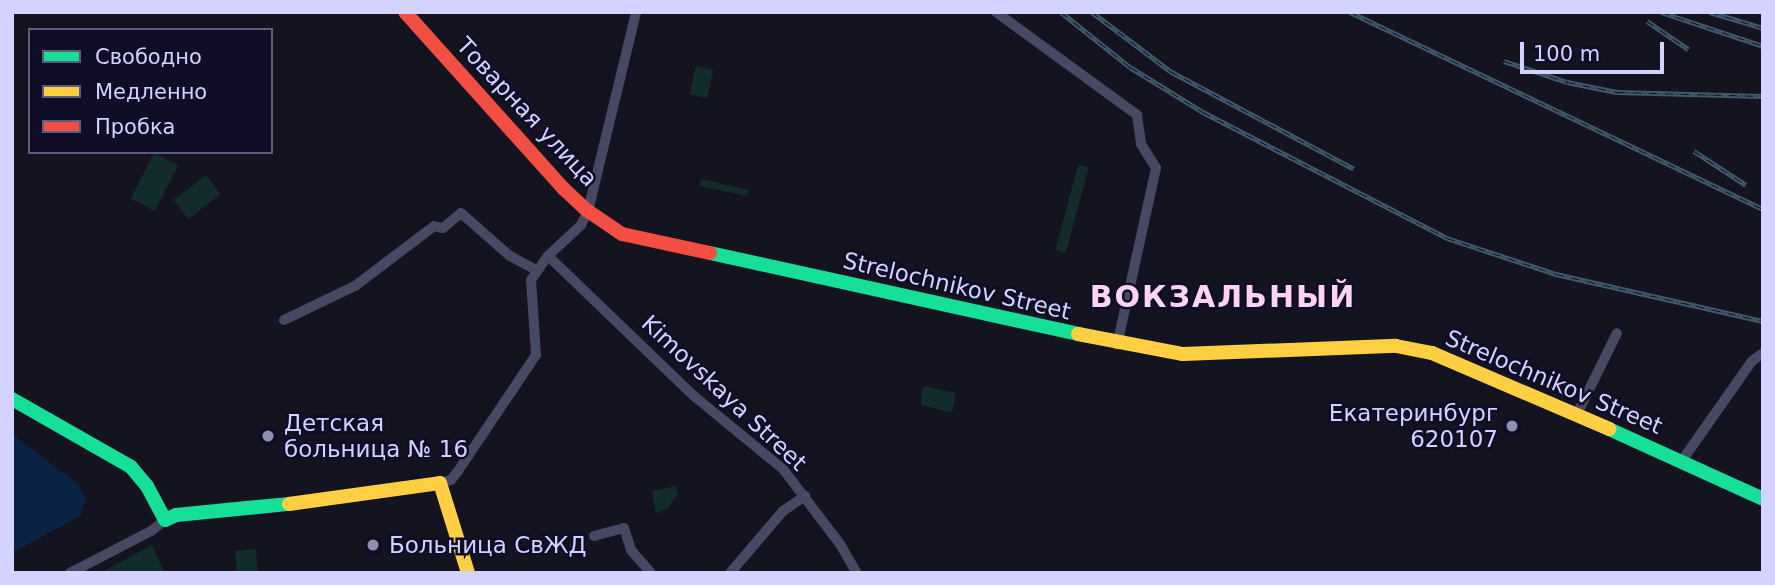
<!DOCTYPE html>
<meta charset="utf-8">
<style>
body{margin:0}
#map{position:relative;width:1775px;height:585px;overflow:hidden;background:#141420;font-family:"DejaVu Sans",sans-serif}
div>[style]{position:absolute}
.green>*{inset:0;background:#112c2a;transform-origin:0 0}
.water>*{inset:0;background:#0a2345}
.street>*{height:10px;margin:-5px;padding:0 5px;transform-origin:5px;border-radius:5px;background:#474861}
.fast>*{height:14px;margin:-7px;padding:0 7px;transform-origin:7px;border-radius:7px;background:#16e098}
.slow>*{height:14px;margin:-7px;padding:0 7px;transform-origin:7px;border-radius:7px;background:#ffcf43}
.jam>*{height:14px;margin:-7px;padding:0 7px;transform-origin:7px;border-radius:7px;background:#f24e42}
.rail>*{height:5px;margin-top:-2.5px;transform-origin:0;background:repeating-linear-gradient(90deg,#100e26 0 8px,#405a69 0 16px);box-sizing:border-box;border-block:2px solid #405a69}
.dots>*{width:19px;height:19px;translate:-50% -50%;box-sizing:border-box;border:4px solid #100e26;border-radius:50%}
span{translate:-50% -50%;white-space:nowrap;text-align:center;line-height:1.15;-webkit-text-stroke:5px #100e26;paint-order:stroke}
.street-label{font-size:23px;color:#d4d2ff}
.poi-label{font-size:23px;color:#d4d2ff}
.right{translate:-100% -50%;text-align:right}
.left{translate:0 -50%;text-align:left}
.district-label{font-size:30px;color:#ffd4f3;font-weight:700;letter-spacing:2px}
.frame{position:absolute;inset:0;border:14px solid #d4d2ff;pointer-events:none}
.legend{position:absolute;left:28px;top:28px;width:245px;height:126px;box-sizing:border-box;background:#100e26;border:2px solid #5e5c7d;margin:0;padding:9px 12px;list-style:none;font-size:21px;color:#d4d2ff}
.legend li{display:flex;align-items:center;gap:14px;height:35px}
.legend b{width:35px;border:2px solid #5e5c7d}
.scale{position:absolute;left:1520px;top:42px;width:144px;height:32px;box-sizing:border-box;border:4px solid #d4d2ff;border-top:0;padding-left:9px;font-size:21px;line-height:24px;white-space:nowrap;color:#d4d2ff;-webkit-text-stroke:5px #100e26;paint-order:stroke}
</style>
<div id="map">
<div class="green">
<div style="left:696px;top:66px;width:18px;height:29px;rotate:13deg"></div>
<div style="left:154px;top:153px;width:27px;height:51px;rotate:27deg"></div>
<div style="left:1078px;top:165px;width:11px;height:88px;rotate:15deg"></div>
<div style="left:206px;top:175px;width:24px;height:41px;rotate:52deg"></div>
<div style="clip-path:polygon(701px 179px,749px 190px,747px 196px,699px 186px)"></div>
<div style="clip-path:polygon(925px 386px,955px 393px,953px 410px,950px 412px,921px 405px,922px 388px)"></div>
<div style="clip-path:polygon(676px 486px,678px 494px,667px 509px,656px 513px,652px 491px)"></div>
<div style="clip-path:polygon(152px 545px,165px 573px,100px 573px)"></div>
<div style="left:256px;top:549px;width:24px;height:21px;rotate:85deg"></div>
</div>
<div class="water">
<div style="clip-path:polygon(12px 434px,78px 484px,86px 498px,80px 516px,12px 553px)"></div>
</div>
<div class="street">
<div style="left:996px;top:12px;width:175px;rotate:36.1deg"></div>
<div style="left:1137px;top:115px;width:29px;rotate:82deg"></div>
<div style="left:1141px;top:144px;width:28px;rotate:58deg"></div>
<div style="left:1156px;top:168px;width:181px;rotate:102.4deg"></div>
<div style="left:548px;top:256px;width:202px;rotate:43.8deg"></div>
<div style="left:694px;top:396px;width:115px;rotate:39.4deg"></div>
<div style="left:783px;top:469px;width:94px;rotate:52.8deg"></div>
<div style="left:840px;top:544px;width:34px;rotate:60deg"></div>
<div style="left:284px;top:320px;width:79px;rotate:-25.6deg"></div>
<div style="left:355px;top:286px;width:99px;rotate:-37.2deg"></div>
<div style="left:434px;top:226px;width:9px;rotate:13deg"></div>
<div style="left:443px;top:228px;width:23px;rotate:-40deg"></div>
<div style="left:461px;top:213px;width:65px;rotate:41.3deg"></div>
<div style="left:510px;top:256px;width:30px;rotate:28deg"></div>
<div style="left:1577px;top:414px;width:90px;rotate:-63.7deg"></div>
<div style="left:1681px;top:462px;width:123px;rotate:-54.9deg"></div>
<div style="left:1752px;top:361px;width:14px;rotate:-36deg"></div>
<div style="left:440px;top:483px;width:11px;rotate:-15deg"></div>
<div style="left:451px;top:480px;width:11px;rotate:-52deg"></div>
<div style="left:458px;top:471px;width:140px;rotate:-56.1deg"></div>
<div style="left:536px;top:355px;width:75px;rotate:-93.8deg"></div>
<div style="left:531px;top:280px;width:29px;rotate:-55deg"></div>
<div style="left:548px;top:256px;width:45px;rotate:-43.2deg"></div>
<div style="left:581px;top:225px;width:16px;rotate:-63deg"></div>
<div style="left:588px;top:211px;width:205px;rotate:-76.4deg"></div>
<div style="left:594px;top:536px;width:31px;rotate:-15deg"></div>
<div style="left:624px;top:528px;width:23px;rotate:72deg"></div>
<div style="left:631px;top:550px;width:30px;rotate:49deg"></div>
<div style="left:70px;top:573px;width:91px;rotate:-27.4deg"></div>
<div style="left:151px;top:531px;width:18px;rotate:-38deg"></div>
<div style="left:730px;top:573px;width:82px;rotate:-49.5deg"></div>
<div style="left:783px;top:511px;width:27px;rotate:-34deg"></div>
</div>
<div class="fast">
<div style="left:710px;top:253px;width:377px;rotate:12.4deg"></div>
<div style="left:12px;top:399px;width:137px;rotate:29.7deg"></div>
<div style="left:131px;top:467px;width:25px;rotate:50deg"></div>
<div style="left:147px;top:486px;width:38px;rotate:62deg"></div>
<div style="left:165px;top:520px;width:12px;rotate:-24deg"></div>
<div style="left:176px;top:515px;width:114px;rotate:-5.6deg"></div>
<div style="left:1609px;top:429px;width:169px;rotate:24.4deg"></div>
</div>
<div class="slow">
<div style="left:1078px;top:334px;width:107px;rotate:10.8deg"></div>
<div style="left:1183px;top:354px;width:213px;rotate:-2.2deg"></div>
<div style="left:1396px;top:346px;width:37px;rotate:11deg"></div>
<div style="left:1432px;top:353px;width:193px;rotate:23.2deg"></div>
<div style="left:289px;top:504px;width:152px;rotate:-7.9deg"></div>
<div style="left:440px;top:483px;width:94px;rotate:72.7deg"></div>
</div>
<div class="jam">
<div style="left:405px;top:12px;width:238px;rotate:48.1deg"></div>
<div style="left:564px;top:189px;width:33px;rotate:43deg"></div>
<div style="left:588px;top:211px;width:41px;rotate:34.1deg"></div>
<div style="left:622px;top:234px;width:90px;rotate:12.2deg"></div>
</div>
<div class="rail">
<div style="left:1061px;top:12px;width:88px;rotate:38.6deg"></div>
<div style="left:1130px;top:67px;width:86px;rotate:31.7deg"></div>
<div style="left:1203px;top:112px;width:275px;rotate:27.3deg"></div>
<div style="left:1447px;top:238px;width:115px;rotate:18.3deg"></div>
<div style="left:1556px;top:274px;width:212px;rotate:12.8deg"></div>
<div style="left:1092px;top:12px;width:98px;rotate:37.1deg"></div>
<div style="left:1170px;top:71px;width:208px;rotate:28deg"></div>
<div style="left:1350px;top:12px;width:458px;rotate:25.5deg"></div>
<div style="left:1661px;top:12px;width:108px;rotate:18.4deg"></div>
<div style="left:1710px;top:12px;width:55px;rotate:16.8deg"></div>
<div style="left:1647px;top:21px;width:50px;rotate:34.3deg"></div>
<div style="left:1504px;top:61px;width:66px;rotate:18.4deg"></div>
<div style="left:1567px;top:82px;width:51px;rotate:11.3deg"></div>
<div style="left:1617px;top:92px;width:146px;rotate:1.6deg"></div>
<div style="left:1694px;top:151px;width:62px;rotate:33.2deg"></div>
</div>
<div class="dots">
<div style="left:1512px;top:426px;background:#9190b1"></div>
<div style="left:268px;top:436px;background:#9190b1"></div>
<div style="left:373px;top:545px;background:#9190b1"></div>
</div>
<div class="street-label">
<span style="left:527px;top:112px;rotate:47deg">Товарная улица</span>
<span style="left:957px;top:286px;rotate:13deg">Strelochnikov Street</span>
<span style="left:1554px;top:382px;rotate:23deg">Strelochnikov Street</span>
<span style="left:724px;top:393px;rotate:43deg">Kimovskaya Street</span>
</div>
<div class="poi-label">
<span class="right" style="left:1498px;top:426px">Екатеринбург<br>620107</span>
<span class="left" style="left:284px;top:436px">Детская<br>больница № 16</span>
<span class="left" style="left:389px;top:545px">Больница СвЖД</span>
</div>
<div class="district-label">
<span style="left:1223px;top:297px">ВОКЗАЛЬНЫЙ</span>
</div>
<div class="frame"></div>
<ul class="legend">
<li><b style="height:9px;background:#16e098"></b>Свободно</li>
<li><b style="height:9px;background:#ffcf43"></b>Медленно</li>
<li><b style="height:9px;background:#f24e42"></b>Пробка</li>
</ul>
<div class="scale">100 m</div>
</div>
